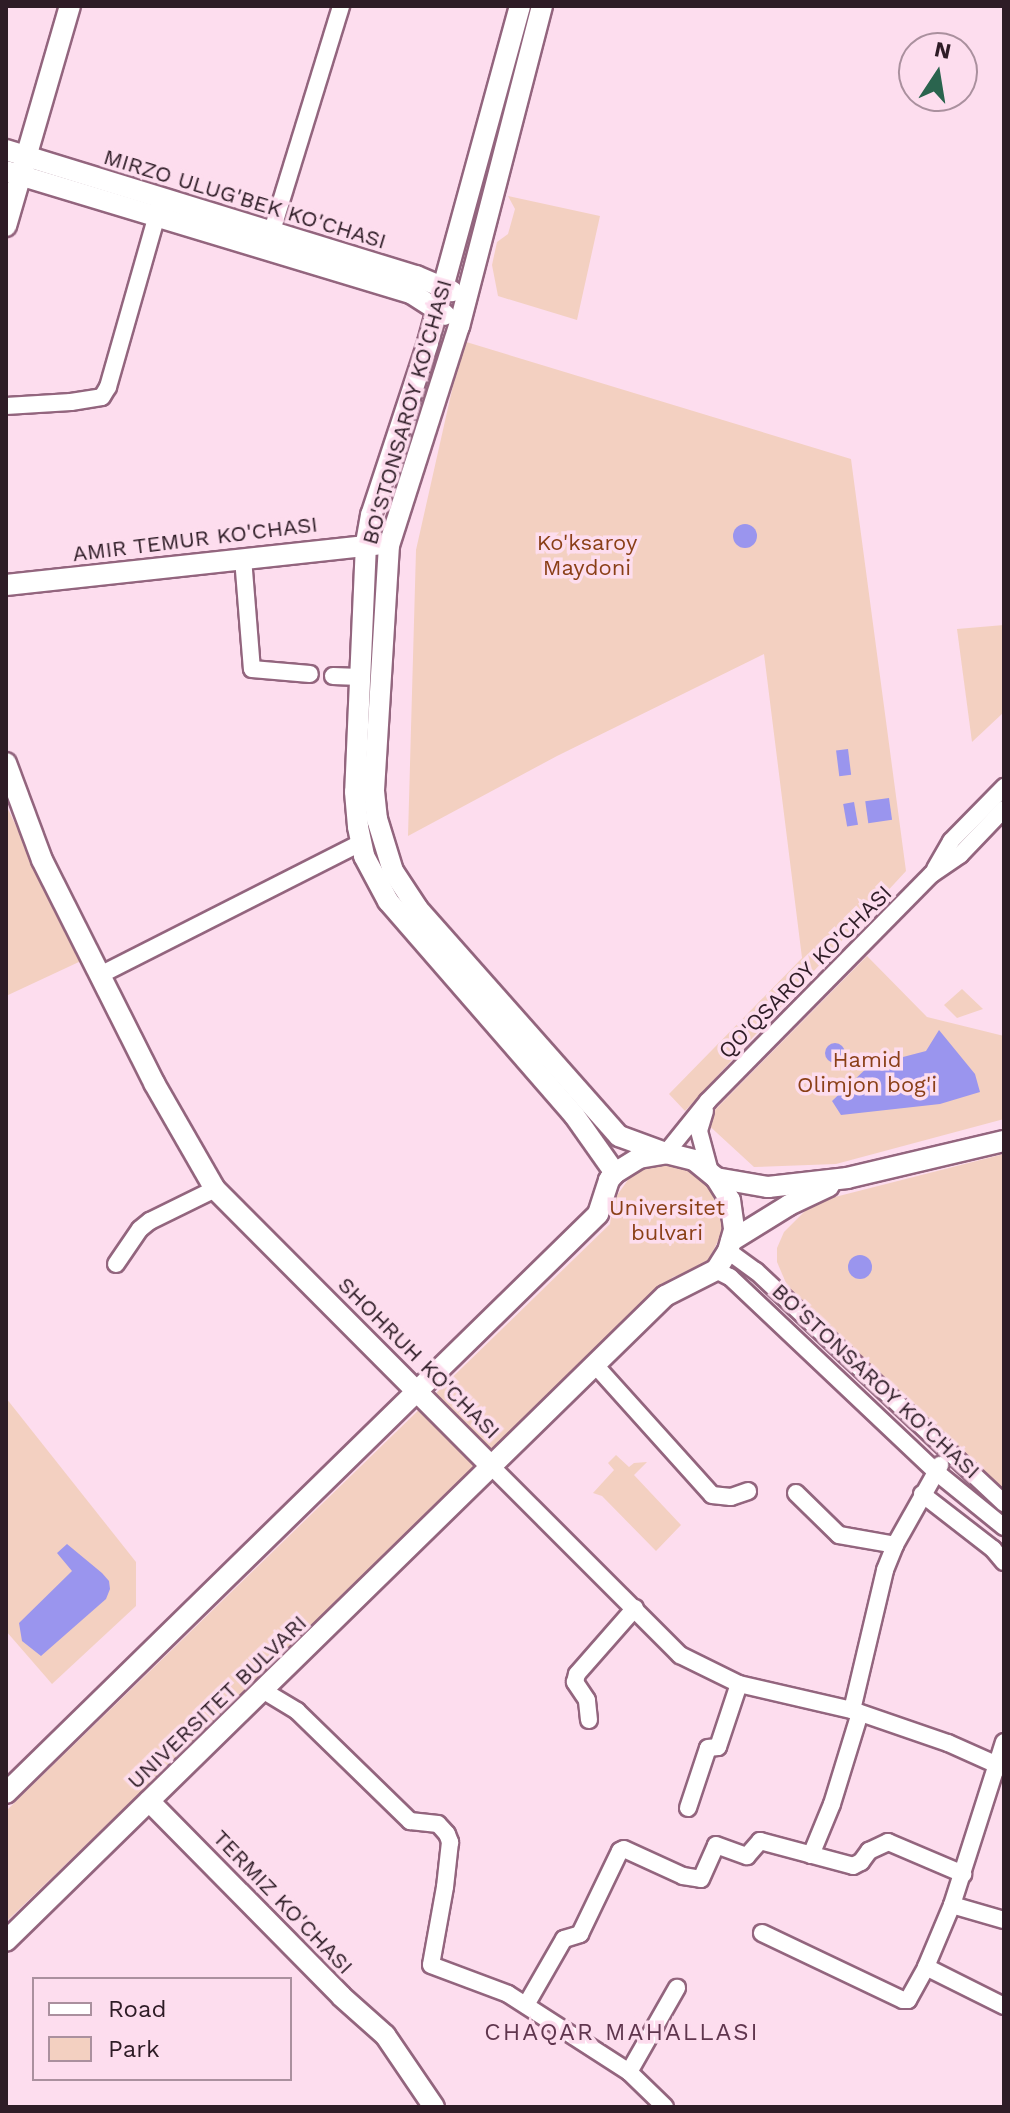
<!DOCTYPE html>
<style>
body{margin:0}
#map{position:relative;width:1010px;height:2113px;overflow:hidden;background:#fdddee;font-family:"Work Sans",sans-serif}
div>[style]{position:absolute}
.green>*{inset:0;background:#f3d0c1}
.water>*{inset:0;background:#9a95ee;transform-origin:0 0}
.round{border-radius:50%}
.stream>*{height:3px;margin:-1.5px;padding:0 1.5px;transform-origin:1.5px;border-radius:1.5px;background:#9a95ee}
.roads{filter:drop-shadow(2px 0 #93657e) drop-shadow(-2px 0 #93657e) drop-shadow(0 2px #93657e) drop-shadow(0 -2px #93657e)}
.minor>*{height:16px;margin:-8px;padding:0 8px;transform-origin:8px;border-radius:8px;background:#fff}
.major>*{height:20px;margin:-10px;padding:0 10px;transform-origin:10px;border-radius:10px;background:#fff}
span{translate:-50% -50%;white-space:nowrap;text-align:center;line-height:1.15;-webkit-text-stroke:7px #fdddee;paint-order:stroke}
.street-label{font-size:22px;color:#2e1c26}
.park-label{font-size:22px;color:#8a3f17}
.neighbourhood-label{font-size:24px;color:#60364e;letter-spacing:2px}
.frame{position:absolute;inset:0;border:8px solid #2e1c26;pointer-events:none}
.legend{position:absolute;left:32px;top:1977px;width:260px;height:104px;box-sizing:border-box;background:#fdddee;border:2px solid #aa909e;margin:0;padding:10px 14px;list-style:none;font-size:24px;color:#2e1c26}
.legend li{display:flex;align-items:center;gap:16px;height:40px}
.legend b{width:40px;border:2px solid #aa909e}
.north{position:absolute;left:898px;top:32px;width:80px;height:80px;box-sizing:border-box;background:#fdddee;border:2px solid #aa909e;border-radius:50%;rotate:12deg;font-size:22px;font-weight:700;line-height:32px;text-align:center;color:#2e1c26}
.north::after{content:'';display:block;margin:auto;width:28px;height:36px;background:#2a644e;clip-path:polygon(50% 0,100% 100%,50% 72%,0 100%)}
</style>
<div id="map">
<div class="green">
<div style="clip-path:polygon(508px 196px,600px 216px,577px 320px,498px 296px,492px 265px,497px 242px,508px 234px,515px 209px)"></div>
<div style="clip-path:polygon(463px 341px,851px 459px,906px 871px,685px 1111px,669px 1094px,802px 958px,764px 654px,557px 756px,408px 836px,416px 550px)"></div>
<div style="clip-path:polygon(1004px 625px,1004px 712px,972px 742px,957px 629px)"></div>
<div style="clip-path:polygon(6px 805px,81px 961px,6px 996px)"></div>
<div style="clip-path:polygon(867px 956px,927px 1017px,1004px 1036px,1004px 1119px,836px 1164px,754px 1167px,704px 1121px)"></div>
<div style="clip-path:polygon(962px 989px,983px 1009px,957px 1018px,944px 1005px)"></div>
<div style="clip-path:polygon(1004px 1154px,1004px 1491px,792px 1297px,777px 1262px,777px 1248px,784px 1232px,807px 1209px,827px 1199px)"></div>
<div style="clip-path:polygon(667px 1163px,684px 1165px,705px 1177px,723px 1206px,724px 1229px,709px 1259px,695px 1270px,673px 1277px,6px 1922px,6px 1811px,610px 1224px,613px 1201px,630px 1177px,650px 1166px)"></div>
<div style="clip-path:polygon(6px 1398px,136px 1562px,136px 1606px,52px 1684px,6px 1631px)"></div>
<div style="clip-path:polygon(616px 1455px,629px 1467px,634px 1463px,647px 1462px,634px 1475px,681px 1525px,656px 1551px,602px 1496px,593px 1493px,614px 1470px,608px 1463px)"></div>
</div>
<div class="water">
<div class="round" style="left:733px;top:524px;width:24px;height:24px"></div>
<div style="left:848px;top:749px;width:26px;height:12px;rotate:83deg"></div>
<div style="left:889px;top:798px;width:22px;height:24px;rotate:82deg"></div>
<div style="left:854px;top:802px;width:23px;height:11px;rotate:80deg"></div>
<div style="clip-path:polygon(939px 1030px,975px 1074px,980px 1092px,940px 1104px,841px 1115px,832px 1101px,871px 1064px,883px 1070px,903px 1057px,926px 1051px)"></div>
<div class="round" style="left:825px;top:1043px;width:20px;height:20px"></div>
<div class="round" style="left:848px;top:1255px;width:24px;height:24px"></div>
<div style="clip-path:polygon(67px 1544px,102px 1573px,109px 1581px,110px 1589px,106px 1599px,41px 1656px,22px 1641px,19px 1623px,72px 1571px,57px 1553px)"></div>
</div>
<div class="stream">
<div style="left:309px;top:1483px;width:106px;rotate:-45deg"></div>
<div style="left:6px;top:1779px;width:64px;rotate:-44.4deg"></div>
</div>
<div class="roads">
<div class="minor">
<div style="left:271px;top:234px;width:239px;rotate:-72.9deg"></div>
<div style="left:6px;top:406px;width:65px;rotate:-3.5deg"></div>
<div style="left:71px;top:402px;width:31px;rotate:-9deg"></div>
<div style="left:102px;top:397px;width:12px;rotate:-59deg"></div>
<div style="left:108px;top:387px;width:189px;rotate:-74.1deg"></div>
<div style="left:243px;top:558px;width:111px;rotate:85.4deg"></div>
<div style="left:252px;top:669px;width:58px;rotate:4.9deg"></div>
<div style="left:333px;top:676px;width:27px;rotate:2deg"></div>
<div style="left:935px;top:869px;width:32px;rotate:-60deg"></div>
<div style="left:951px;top:841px;width:76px;rotate:-45.5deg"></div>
<div style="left:100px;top:975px;width:292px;rotate:-26.9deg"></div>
<div style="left:705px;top:1111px;width:21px;rotate:107deg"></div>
<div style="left:699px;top:1131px;width:39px;rotate:75deg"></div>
<div style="left:666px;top:1153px;width:67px;rotate:-51.1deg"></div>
<div style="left:708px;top:1101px;width:319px;rotate:-45.4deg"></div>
<div style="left:932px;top:874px;width:34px;rotate:-34deg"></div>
<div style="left:960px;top:855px;width:64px;rotate:-46.3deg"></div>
<div style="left:728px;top:1251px;width:34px;rotate:36deg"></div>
<div style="left:756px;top:1271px;width:340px;rotate:43.1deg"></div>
<div style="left:116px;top:1264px;width:42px;rotate:-55.6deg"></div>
<div style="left:140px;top:1229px;width:13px;rotate:-39deg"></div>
<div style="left:150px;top:1221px;width:72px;rotate:-26.2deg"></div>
<div style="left:716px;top:1270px;width:16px;rotate:27deg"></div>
<div style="left:730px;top:1277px;width:282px;rotate:43.4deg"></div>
<div style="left:935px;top:1471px;width:89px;rotate:39.1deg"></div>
<div style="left:596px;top:1366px;width:173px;rotate:48deg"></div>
<div style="left:712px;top:1495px;width:19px;rotate:6deg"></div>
<div style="left:731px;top:1497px;width:18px;rotate:-19deg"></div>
<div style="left:492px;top:1467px;width:266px;rotate:45deg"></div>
<div style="left:680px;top:1655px;width:66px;rotate:26.2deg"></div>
<div style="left:739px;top:1684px;width:116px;rotate:13deg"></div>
<div style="left:852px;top:1710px;width:102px;rotate:19deg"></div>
<div style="left:948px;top:1743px;width:61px;rotate:24.1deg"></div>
<div style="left:796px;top:1493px;width:60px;rotate:44.3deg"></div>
<div style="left:839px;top:1535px;width:57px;rotate:10.1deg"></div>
<div style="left:922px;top:1494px;width:90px;rotate:37.8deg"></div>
<div style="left:993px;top:1549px;width:17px;rotate:50deg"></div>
<div style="left:264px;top:1691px;width:39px;rotate:31deg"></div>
<div style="left:297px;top:1711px;width:158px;rotate:44.2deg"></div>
<div style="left:410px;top:1821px;width:28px;rotate:6deg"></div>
<div style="left:438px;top:1824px;width:13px;rotate:48deg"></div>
<div style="left:447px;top:1834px;width:9px;rotate:69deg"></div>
<div style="left:450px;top:1842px;width:45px;rotate:96.3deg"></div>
<div style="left:445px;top:1887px;width:79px;rotate:100.2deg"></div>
<div style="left:431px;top:1965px;width:82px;rotate:20.6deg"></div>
<div style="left:508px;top:1994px;width:144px;rotate:32.8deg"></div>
<div style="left:629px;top:2072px;width:50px;rotate:44.2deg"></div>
<div style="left:852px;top:1710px;width:144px;rotate:-76.7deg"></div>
<div style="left:885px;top:1570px;width:27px;rotate:-68deg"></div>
<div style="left:895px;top:1545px;width:92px;rotate:-60.6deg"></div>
<div style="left:589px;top:1720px;width:20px;rotate:-96deg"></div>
<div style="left:587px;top:1700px;width:22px;rotate:-124deg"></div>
<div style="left:575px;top:1682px;width:8px;rotate:-76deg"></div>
<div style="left:577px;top:1674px;width:88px;rotate:-48.7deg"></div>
<div style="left:1004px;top:1742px;width:171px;rotate:107.7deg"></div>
<div style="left:952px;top:1905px;width:67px;rotate:112.8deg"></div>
<div style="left:926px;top:1967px;width:87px;rotate:26.6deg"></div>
<div style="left:688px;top:1808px;width:63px;rotate:-71.6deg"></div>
<div style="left:708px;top:1748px;width:10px;rotate:-6deg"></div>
<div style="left:718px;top:1747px;width:66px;rotate:-71.6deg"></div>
<div style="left:811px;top:1855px;width:55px;rotate:-67.6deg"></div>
<div style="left:832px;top:1804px;width:95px;rotate:-72.9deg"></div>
<div style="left:952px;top:1905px;width:54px;rotate:16.1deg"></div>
<div style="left:762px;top:1933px;width:156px;rotate:25.4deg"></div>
<div style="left:903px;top:2000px;width:5px"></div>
<div style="left:908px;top:2000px;width:38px;rotate:-61deg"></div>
<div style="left:526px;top:2005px;width:76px;rotate:-60.1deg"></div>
<div style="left:564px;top:1939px;width:17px;rotate:-17deg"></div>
<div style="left:580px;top:1934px;width:92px;rotate:-64.3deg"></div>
<div style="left:620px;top:1851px;width:4px;rotate:-27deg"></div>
<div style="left:624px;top:1849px;width:65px;rotate:24.6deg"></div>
<div style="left:683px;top:1876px;width:18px;rotate:9deg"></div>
<div style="left:701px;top:1879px;width:37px;rotate:-66deg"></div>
<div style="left:716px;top:1845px;width:33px;rotate:20deg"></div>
<div style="left:747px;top:1856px;width:20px;rotate:-49deg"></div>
<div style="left:760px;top:1841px;width:96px;rotate:15deg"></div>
<div style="left:853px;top:1866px;width:9px;rotate:-27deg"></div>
<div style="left:861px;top:1862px;width:14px;rotate:-54deg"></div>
<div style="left:869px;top:1851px;width:21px;rotate:-25deg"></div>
<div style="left:888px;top:1842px;width:82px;rotate:23.1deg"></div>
<div style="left:629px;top:2072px;width:97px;rotate:-60.3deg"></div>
</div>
<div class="major">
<div style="left:520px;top:6px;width:349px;rotate:105.3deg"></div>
<div style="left:428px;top:343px;width:181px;rotate:108.3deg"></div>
<div style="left:371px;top:515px;width:29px;rotate:100deg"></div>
<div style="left:366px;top:544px;width:248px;rotate:92.5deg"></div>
<div style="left:355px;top:792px;width:35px;rotate:85deg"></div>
<div style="left:358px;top:827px;width:30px;rotate:78deg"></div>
<div style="left:364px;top:856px;width:51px;rotate:61.9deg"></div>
<div style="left:388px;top:901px;width:284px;rotate:49deg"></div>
<div style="left:574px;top:1115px;width:71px;rotate:54.7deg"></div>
<div style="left:542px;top:6px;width:331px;rotate:104.5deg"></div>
<div style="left:459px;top:326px;width:230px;rotate:107.7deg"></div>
<div style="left:389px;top:545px;width:246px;rotate:93.5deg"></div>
<div style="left:374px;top:791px;width:28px;rotate:84deg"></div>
<div style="left:377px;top:819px;width:54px;rotate:72.9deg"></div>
<div style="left:393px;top:871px;width:45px;rotate:56.7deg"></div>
<div style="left:418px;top:909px;width:303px;rotate:48.5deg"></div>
<div style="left:619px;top:1136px;width:47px;rotate:20deg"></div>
<div style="left:6px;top:150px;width:429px;rotate:17.1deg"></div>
<div style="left:416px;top:276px;width:39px;rotate:23deg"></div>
<div style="left:6px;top:171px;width:423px;rotate:16.8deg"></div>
<div style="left:411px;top:293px;width:40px;rotate:32.9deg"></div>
<div style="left:6px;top:226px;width:229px;rotate:-73.8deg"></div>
<div style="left:6px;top:585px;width:373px;rotate:-6.2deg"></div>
<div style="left:6px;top:763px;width:103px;rotate:69.6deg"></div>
<div style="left:42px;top:860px;width:250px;rotate:63.3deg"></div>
<div style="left:154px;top:1083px;width:122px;rotate:60.1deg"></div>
<div style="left:215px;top:1189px;width:392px;rotate:45.1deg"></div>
<div style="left:716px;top:1178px;width:53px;rotate:9.8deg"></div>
<div style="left:768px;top:1187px;width:80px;rotate:-6.5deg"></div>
<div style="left:847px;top:1178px;width:161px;rotate:-13.3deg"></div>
<div style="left:731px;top:1241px;width:68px;rotate:-31.8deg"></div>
<div style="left:789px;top:1205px;width:44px;rotate:-25.4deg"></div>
<div style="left:6px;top:1793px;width:828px;rotate:-44.36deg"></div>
<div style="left:598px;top:1214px;width:36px;rotate:-72deg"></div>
<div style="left:609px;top:1180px;width:9px;rotate:-49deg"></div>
<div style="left:615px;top:1173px;width:28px;rotate:-32deg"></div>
<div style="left:639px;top:1158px;width:27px;rotate:-10deg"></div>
<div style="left:666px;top:1153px;width:29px;rotate:14deg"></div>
<div style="left:694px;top:1160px;width:28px;rotate:39deg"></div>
<div style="left:716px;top:1178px;width:26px;rotate:58deg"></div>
<div style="left:730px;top:1200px;width:30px;rotate:82deg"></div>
<div style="left:734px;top:1230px;width:22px;rotate:106deg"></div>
<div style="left:728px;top:1251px;width:22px;rotate:122deg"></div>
<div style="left:716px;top:1270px;width:57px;rotate:153deg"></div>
<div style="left:665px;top:1296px;width:922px;rotate:135.62deg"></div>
<div style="left:149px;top:1801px;width:274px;rotate:45.4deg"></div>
<div style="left:341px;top:1996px;width:59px;rotate:41.6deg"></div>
<div style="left:385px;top:2035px;width:87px;rotate:55.8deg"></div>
</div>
</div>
<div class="street-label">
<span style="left:245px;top:199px;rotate:17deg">MIRZO ULUG'BEK KO'CHASI</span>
<span style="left:407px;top:412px;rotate:-74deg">BO'STONSAROY KO'CHASI</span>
<span style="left:195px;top:539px;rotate:-7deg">AMIR TEMUR KO'CHASI</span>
<span style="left:805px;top:972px;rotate:-45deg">QO'QSAROY KO'CHASI</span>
<span style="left:419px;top:1358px;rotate:45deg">SHOHRUH KO'CHASI</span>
<span style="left:876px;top:1381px;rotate:43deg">BO'STONSAROY KO'CHASI</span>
<span style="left:217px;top:1702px;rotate:-44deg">UNIVERSITET BULVARI</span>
<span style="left:283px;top:1902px;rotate:46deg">TERMIZ KO'CHASI</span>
</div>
<div class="park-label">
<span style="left:587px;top:555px">Ko'ksaroy<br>Maydoni</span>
<span style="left:867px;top:1072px">Hamid<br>Olimjon bog'i</span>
<span style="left:667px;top:1220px">Universitet<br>bulvari</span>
</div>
<div class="neighbourhood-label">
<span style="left:622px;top:2033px">CHAQAR MAHALLASI</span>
</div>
<div class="frame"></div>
<ul class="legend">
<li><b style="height:10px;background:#fff"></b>Road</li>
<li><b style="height:22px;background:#f3d0c1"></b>Park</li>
</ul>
<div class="north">N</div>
</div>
